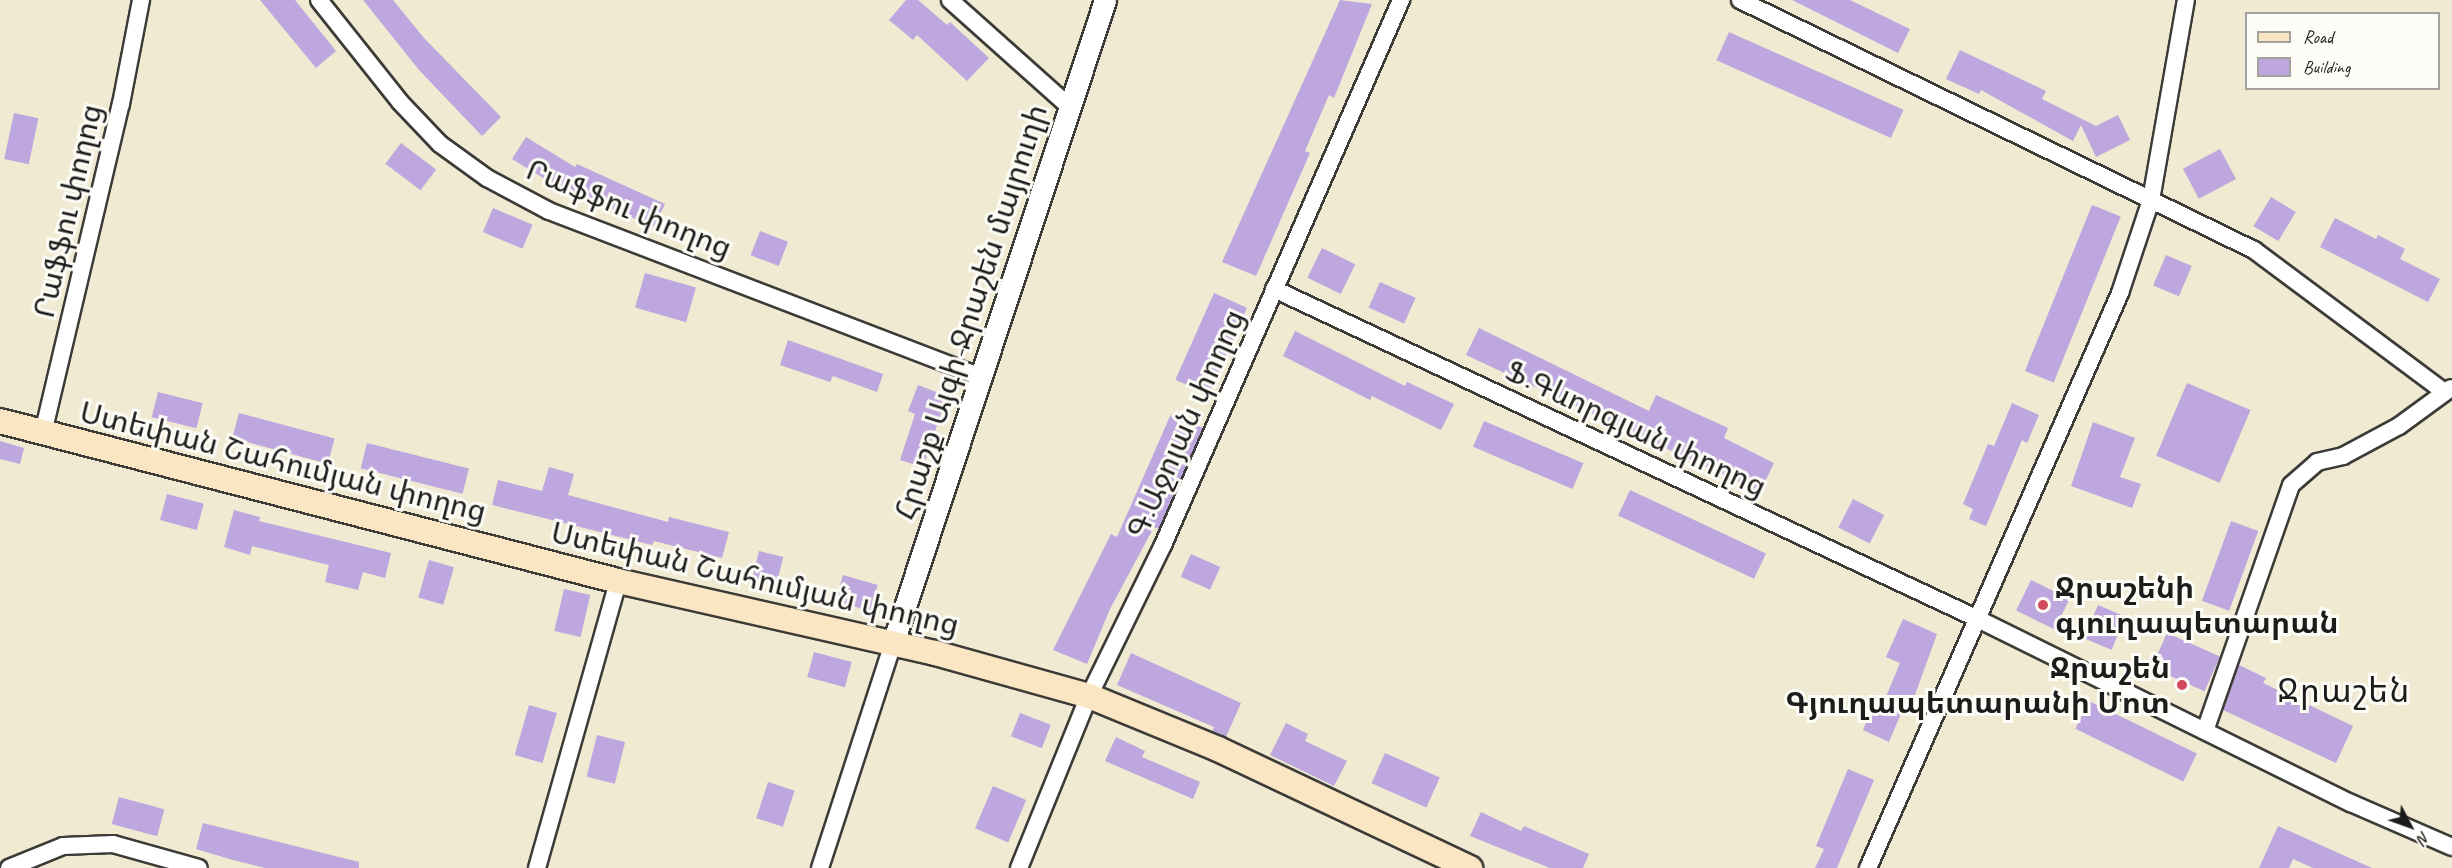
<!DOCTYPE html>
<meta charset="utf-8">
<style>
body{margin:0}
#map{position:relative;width:2452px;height:868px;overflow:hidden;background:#efead1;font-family:Caveat,"Noto Sans Armenian",sans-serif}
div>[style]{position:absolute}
.building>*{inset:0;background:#bea6df;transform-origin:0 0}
.roads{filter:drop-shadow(2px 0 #3c3b37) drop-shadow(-2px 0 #3c3b37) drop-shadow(0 2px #3c3b37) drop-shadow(0 -2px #3c3b37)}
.minor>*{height:16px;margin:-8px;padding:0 8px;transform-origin:8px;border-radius:8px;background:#fff}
.tertiary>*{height:21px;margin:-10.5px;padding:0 10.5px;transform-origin:10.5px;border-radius:10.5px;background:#fff}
.secondary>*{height:24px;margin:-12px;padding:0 12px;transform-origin:12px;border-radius:12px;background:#fbe6c4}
.dots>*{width:16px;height:16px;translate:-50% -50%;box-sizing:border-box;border:3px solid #fdfcf7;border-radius:50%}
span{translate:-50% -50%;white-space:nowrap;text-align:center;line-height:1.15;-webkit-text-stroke:6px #fdfcf7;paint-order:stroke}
.street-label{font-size:30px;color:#1c1c1c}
.poi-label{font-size:30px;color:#1c1c1c;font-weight:700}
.left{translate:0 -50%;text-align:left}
.right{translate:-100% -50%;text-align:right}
.quarter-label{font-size:33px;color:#1c1c1c;letter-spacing:1.5px}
.legend{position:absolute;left:2245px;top:12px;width:195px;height:78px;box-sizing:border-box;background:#fdfcf7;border:2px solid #a3a29f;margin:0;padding:8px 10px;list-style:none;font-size:18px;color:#1c1c1c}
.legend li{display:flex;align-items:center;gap:12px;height:30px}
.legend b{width:30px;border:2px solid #a3a29f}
.north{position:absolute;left:2380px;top:796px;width:60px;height:60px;-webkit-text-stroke:4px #fdfcf7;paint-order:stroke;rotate:131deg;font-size:16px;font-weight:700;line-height:24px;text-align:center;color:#1c1c1c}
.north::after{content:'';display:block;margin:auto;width:21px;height:27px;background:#1c1c1c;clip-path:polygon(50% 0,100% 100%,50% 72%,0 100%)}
</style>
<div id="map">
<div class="building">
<div style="clip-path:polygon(260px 0,295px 0,336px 51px,316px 68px)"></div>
<div style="clip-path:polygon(363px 0,393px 0,424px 38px,501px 117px,482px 136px,419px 70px)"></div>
<div style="clip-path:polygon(906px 0,918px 0,947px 25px,950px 22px,989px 58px,967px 81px,917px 35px,913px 40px,889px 20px)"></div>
<div style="clip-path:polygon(1340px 0,1372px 4px,1334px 98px,1329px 95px,1305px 151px,1310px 153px,1256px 276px,1222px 262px)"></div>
<div style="clip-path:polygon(1792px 0,1850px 0,1910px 29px,1898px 53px)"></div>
<div style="left:1729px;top:32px;width:191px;height:31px;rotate:24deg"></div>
<div style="clip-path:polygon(1960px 50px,2046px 91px,2042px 99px,2096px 126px,2118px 115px,2130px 140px,2096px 157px,2081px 125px,2073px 141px,1981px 90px,1979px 94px,1946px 79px)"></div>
<div style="left:14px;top:113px;width:25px;height:47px;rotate:12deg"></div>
<div style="clip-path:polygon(526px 137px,575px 167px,577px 164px,665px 204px,654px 227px,550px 182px,512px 159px)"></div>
<div style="left:401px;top:143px;width:44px;height:26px;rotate:37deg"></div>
<div style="left:2220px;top:149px;width:34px;height:42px;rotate:62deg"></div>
<div style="left:2271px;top:197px;width:29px;height:34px;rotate:31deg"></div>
<div style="left:2092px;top:205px;width:31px;height:179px;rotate:22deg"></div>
<div style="left:493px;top:208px;width:43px;height:26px;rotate:23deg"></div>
<div style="clip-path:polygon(2335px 218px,2376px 239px,2378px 235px,2405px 249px,2400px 259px,2440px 279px,2428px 302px,2320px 247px)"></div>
<div style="left:760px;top:231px;width:30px;height:26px;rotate:21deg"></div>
<div style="left:1322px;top:248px;width:37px;height:33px;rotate:26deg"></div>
<div style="left:2166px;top:255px;width:28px;height:33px;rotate:23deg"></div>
<div style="left:645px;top:273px;width:53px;height:36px;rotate:16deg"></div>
<div style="left:1380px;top:282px;width:39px;height:28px;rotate:24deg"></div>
<div style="left:1214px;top:293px;width:36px;height:95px;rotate:24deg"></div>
<div style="clip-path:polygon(1479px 328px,1649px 411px,1656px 395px,1728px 428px,1724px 438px,1774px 463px,1760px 492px,1466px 355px)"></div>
<div style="clip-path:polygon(1295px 331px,1405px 386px,1407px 382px,1454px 404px,1441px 430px,1372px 396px,1370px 400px,1283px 356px)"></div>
<div style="clip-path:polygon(788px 340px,883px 374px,877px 392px,833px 376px,830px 382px,780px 365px)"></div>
<div style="left:2187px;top:383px;width:69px;height:79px;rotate:23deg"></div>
<div style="clip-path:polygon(918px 385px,947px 396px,923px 467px,900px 460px,915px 414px,908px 411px)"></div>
<div style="left:158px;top:392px;width:46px;height:26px;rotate:14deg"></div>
<div style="clip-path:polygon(2012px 403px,2039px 415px,2027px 443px,2022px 440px,1986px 526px,1969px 519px,1973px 509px,1963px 504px,1988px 444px,1994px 446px)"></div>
<div style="left:239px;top:413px;width:99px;height:26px;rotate:15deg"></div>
<div style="clip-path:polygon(1171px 414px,1203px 428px,1159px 529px,1154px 527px,1110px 609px,1087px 664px,1053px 650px,1111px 534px,1117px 537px)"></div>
<div style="left:1484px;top:421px;width:108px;height:28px;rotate:23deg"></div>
<div style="clip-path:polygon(2093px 422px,2135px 438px,2120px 477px,2141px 484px,2132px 508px,2071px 486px)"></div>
<div style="clip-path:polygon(0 441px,24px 448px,20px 464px,0 459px)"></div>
<div style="left:367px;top:443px;width:105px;height:26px;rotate:14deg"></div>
<div style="clip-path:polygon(549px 467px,574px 474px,568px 495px,668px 522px,669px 517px,729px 532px,722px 558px,654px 541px,652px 545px,492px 505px,498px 480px,542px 491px)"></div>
<div style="left:1630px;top:490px;width:150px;height:28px;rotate:25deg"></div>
<div style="left:167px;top:494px;width:38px;height:27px;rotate:15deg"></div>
<div style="left:1853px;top:499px;width:35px;height:32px;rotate:27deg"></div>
<div style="clip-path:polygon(234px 510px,260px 517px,259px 521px,391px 553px,385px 578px,363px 572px,358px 590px,325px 582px,329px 565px,252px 546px,250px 555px,224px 547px)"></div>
<div style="left:2231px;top:521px;width:29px;height:85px;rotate:20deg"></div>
<div style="left:759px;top:551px;width:25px;height:28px;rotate:14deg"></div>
<div style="left:1191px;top:554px;width:32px;height:25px;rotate:24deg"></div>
<div style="left:429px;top:560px;width:26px;height:39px;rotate:16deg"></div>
<div style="left:843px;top:575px;width:36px;height:27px;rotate:16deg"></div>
<div style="left:2031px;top:580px;width:43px;height:34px;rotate:26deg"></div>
<div style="left:564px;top:589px;width:27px;height:43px;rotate:13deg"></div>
<div style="left:2098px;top:605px;width:30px;height:36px;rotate:23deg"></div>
<div style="clip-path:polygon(1903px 619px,1937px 634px,1911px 706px,1905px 704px,1889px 742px,1863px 730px,1877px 696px,1885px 699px,1900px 663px,1886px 657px)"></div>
<div style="left:2167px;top:633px;width:58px;height:38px;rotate:24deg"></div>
<div style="left:814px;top:652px;width:39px;height:26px;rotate:15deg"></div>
<div style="clip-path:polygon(1131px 653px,1241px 703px,1226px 737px,1212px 731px,1214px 727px,1117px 685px)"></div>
<div style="clip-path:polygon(2239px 665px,2266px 678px,2263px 683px,2353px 726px,2336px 763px,2223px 710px)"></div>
<div style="left:2089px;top:701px;width:120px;height:31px;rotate:26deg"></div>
<div style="left:529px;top:705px;width:29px;height:52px;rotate:16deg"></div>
<div style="left:1020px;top:713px;width:33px;height:25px;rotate:21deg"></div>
<div style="clip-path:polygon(1286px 723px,1308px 734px,1305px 741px,1347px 761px,1334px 786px,1270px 755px)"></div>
<div style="left:597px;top:735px;width:29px;height:43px;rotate:14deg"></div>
<div style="clip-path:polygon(1116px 737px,1145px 751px,1142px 757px,1200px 782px,1193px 799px,1105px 761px)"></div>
<div style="left:1385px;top:753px;width:60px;height:33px;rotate:24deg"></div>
<div style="clip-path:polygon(1848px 769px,1874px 780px,1837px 868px,1815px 868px,1824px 849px,1816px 846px)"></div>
<div style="left:768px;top:782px;width:28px;height:38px;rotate:18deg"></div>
<div style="left:993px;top:786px;width:36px;height:46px;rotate:23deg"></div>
<div style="left:119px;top:797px;width:47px;height:28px;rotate:15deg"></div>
<div style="clip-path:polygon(1481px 812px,1521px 831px,1524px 826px,1589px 854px,1583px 868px,1550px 868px,1470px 836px)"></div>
<div style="clip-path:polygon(203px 823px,359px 862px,359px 868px,265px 868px,233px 860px,196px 849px)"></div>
<div style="clip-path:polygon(2278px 826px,2372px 868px,2313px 868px,2293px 859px,2289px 868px,2259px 868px)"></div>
</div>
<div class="roads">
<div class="minor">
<div style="left:319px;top:0;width:130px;rotate:51.5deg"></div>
<div style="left:400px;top:102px;width:58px;rotate:46.4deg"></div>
<div style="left:440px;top:144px;width:58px;rotate:35.9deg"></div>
<div style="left:487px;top:178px;width:70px;rotate:28deg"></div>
<div style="left:549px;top:211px;width:464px;rotate:21deg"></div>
<div style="left:950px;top:0;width:162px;rotate:41.8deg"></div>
<div style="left:1740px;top:0;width:572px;rotate:25.94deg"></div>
<div style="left:2254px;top:250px;width:236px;rotate:36.7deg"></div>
<div style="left:1274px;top:289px;width:775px;rotate:25.11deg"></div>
<div style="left:1976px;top:618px;width:418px;rotate:26.3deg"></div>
<div style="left:2351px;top:803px;width:110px;rotate:23.5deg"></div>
<div style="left:43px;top:433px;width:338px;rotate:-76.7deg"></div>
<div style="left:121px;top:104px;width:106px;rotate:-79.1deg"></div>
<div style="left:2206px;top:728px;width:257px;rotate:-70.7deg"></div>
<div style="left:2291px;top:485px;width:35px;rotate:-41deg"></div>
<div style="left:2317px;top:462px;width:27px;rotate:-13deg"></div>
<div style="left:2343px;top:456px;width:64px;rotate:-28.2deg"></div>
<div style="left:2399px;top:426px;width:64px;rotate:-36.2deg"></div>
<div style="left:9px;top:868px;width:58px;rotate:-22.2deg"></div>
<div style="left:63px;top:846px;width:50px;rotate:-2.3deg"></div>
<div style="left:113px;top:844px;width:89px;rotate:15.6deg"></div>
<div style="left:537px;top:868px;width:298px;rotate:-74.2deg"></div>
<div style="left:820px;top:868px;width:237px;rotate:-72deg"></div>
<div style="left:1019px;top:868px;width:186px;rotate:-67.9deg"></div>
<div style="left:1089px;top:696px;width:168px;rotate:-63.9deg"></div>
<div style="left:1163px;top:545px;width:595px;rotate:-66.41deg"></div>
<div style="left:1868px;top:868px;width:628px;rotate:-66.33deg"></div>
<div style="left:2120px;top:293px;width:98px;rotate:-71.6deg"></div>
<div style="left:2151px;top:200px;width:203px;rotate:-80.1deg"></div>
</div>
<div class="tertiary">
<div style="left:893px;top:643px;width:677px;rotate:-71.75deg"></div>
</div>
<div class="secondary">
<div style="left:0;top:421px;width:638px;rotate:14.52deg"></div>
<div style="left:618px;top:581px;width:325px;rotate:12.8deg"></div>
<div style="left:935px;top:653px;width:160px;rotate:15.6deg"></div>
<div style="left:1089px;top:696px;width:139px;rotate:22.3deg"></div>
<div style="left:1218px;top:749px;width:279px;rotate:25.3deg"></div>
</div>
</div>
<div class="dots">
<div style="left:2043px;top:605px;background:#d1495b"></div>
<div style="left:2182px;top:685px;background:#d1495b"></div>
</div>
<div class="street-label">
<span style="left:629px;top:209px;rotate:22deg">Րաֆֆու փողոց</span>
<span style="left:68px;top:211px;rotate:-77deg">Րաֆֆու փողոց</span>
<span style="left:971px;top:312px;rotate:-72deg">Հրաշք Այգի-Ջրաշեն մայրուղի</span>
<span style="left:1186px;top:424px;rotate:-66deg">Գ.Աջոյան փողոց</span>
<span style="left:1636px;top:429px;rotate:25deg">Ֆ.Գևորգյան փողոց</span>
<span style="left:283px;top:462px;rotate:14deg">Ստեփան Շահումյան փողոց</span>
<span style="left:755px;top:579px;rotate:13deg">Ստեփան Շահումյան փողոց</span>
</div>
<div class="poi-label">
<span class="left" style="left:2055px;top:605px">Ջրաշենի<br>գյուղապետարան</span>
<span class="right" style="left:2170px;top:685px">Ջրաշեն<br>Գյուղապետարանի Մոտ</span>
</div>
<div class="quarter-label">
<span style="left:2344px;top:692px">Ջրաշեն</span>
</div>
<ul class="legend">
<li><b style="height:8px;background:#fbe6c4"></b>Road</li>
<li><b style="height:16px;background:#bea6df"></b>Building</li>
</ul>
<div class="north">N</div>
</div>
